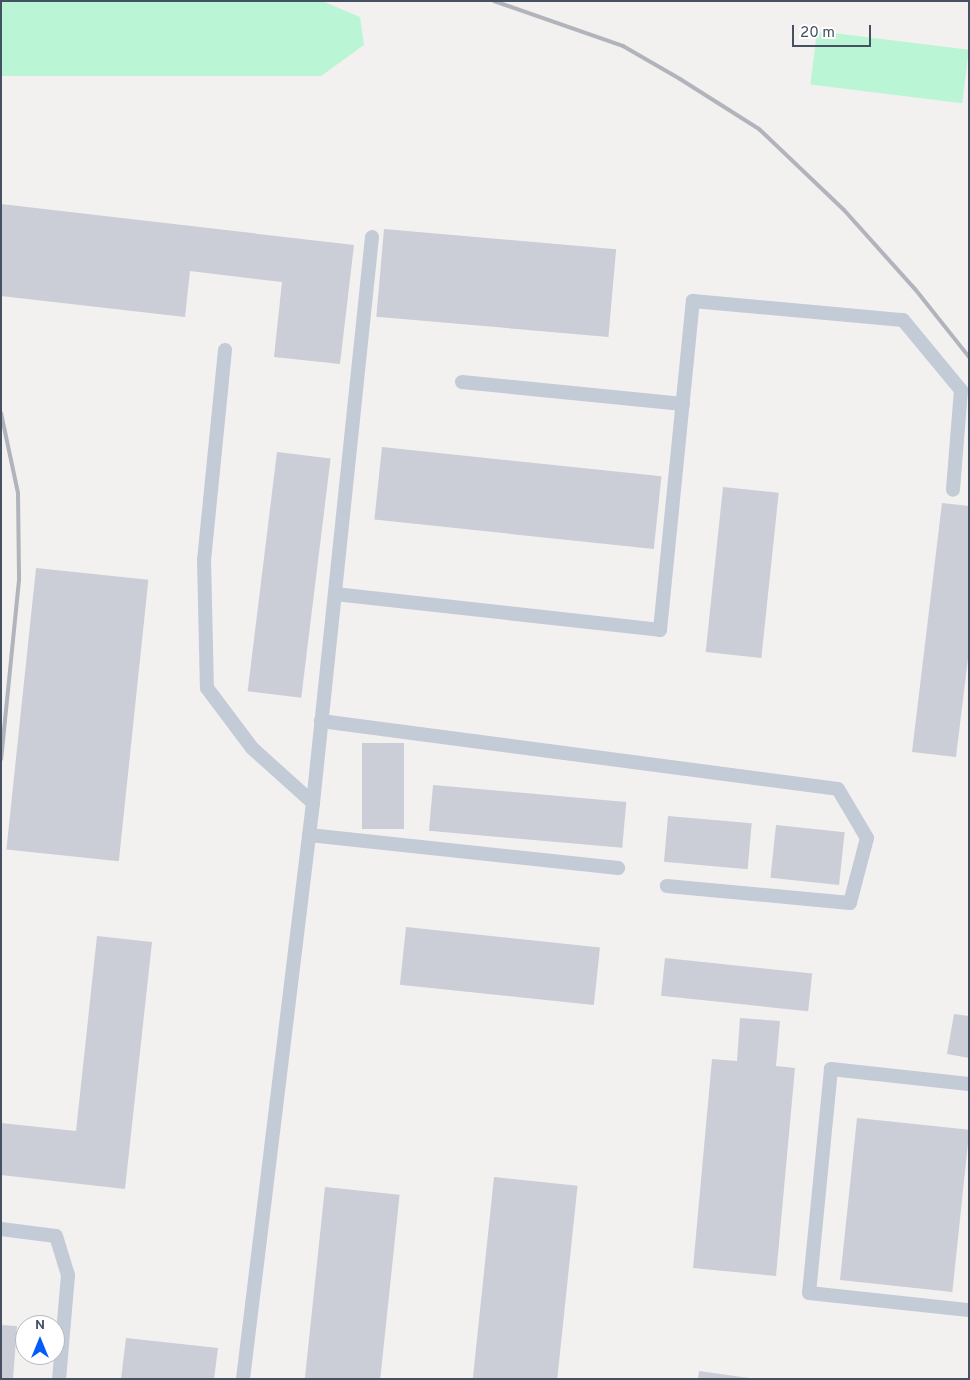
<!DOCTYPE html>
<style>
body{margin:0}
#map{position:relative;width:970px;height:1380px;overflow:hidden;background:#f3f0f0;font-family:Overpass,sans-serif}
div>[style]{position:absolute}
.green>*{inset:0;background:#baf5d5;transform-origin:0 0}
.building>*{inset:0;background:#cbced6;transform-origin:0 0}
.service>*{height:14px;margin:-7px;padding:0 7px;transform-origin:7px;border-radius:7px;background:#c2cbd6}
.rail>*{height:4px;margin:-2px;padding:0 2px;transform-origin:2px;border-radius:2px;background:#b1b4bb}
span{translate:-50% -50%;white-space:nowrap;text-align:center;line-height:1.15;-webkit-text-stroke:4px #fff;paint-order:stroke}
.frame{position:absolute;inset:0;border:2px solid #455160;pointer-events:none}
.north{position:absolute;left:15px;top:1315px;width:50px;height:50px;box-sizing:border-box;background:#fff;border:1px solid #b5b9bf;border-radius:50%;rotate:0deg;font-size:14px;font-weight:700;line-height:20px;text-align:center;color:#455160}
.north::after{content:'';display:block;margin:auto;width:18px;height:22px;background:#035cf9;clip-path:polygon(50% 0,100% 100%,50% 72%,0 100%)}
.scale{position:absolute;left:792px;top:25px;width:79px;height:22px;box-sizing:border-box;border:2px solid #455160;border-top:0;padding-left:6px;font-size:15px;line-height:18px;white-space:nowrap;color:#455160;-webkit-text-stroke:4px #fff;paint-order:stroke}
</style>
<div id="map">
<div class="green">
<div style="clip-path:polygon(1px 1px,322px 1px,360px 17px,364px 45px,321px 76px,1px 76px)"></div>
<div style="left:817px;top:31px;width:153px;height:54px;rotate:7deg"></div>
</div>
<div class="building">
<div style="clip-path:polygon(1px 204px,354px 245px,340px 364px,274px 357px,282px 282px,190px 271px,185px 317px,1px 296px)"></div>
<div style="left:384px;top:229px;width:233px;height:88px;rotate:5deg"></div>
<div style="left:382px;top:447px;width:281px;height:73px;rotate:6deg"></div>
<div style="left:277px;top:452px;width:54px;height:241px;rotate:7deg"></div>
<div style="left:723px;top:487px;width:56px;height:166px;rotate:6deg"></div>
<div style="clip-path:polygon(942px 503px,969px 506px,969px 650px,956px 757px,912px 752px)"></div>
<div style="left:36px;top:568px;width:113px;height:283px;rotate:6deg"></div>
<div style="left:362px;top:743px;width:42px;height:86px"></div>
<div style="left:433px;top:785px;width:194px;height:46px;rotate:5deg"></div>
<div style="left:668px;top:816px;width:84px;height:46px;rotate:5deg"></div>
<div style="left:776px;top:825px;width:69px;height:53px;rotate:6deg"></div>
<div style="left:406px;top:927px;width:195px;height:58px;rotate:6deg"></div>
<div style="clip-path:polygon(97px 936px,152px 942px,125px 1189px,1px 1175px,1px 1123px,76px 1131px)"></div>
<div style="left:665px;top:958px;width:148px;height:38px;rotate:6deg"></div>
<div style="clip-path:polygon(954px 1014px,969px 1016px,969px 1058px,947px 1054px)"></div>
<div style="clip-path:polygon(740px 1018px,780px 1021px,776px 1066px,795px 1068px,776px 1276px,693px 1268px,712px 1059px,737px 1061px)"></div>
<div style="left:857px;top:1118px;width:113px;height:163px;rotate:6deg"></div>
<div style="left:494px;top:1177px;width:84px;height:203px;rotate:6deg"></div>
<div style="left:325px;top:1187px;width:75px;height:193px;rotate:6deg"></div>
<div style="clip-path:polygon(1px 1325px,17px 1326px,13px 1379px,1px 1379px)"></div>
<div style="clip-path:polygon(126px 1338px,218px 1348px,214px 1379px,121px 1379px)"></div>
<div style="clip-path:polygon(699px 1371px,749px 1378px,749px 1379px,698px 1379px)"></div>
</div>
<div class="service">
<div style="left:225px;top:350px;width:210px;rotate:95.7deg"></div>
<div style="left:204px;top:559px;width:129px;rotate:88.7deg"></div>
<div style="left:207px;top:688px;width:75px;rotate:53.1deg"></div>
<div style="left:252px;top:748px;width:82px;rotate:42deg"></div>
<div style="left:313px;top:803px;width:580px;rotate:96.93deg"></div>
<div style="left:462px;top:382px;width:222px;rotate:5.7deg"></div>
<div style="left:335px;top:594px;width:327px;rotate:6.3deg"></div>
<div style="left:660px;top:630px;width:331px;rotate:-84.3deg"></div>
<div style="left:693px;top:301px;width:211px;rotate:5.2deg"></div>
<div style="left:903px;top:320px;width:91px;rotate:50.4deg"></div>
<div style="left:961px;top:390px;width:100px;rotate:94.6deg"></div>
<div style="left:321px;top:721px;width:521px;rotate:7.49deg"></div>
<div style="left:838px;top:789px;width:57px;rotate:59.4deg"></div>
<div style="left:867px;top:838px;width:67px;rotate:104.7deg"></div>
<div style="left:850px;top:903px;width:184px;rotate:-174.7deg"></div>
<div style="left:313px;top:803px;width:569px;rotate:-84.05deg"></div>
<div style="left:309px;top:835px;width:311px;rotate:6.1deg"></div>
<div style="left:969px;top:1084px;width:139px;rotate:-173.8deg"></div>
<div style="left:831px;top:1069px;width:225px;rotate:95.6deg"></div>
<div style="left:809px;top:1293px;width:161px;rotate:6.1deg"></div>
<div style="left:1px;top:1229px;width:55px;rotate:7.3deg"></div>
<div style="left:56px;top:1236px;width:41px;rotate:72.9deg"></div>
<div style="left:68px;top:1275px;width:104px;rotate:94.9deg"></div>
</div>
<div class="rail">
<div style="left:494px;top:1px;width:137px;rotate:19.2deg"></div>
<div style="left:623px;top:46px;width:66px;rotate:30.1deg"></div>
<div style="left:680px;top:79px;width:93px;rotate:32.3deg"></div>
<div style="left:759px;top:129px;width:117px;rotate:43.6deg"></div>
<div style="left:844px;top:210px;width:106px;rotate:48.1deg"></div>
<div style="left:915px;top:289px;width:87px;rotate:51.5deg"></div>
<div style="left:1px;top:413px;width:82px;rotate:78deg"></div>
<div style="left:18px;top:493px;width:87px;rotate:89.3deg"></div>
<div style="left:19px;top:580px;width:180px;rotate:95.7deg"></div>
</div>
<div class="frame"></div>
<div class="north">N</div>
<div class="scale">20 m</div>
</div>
